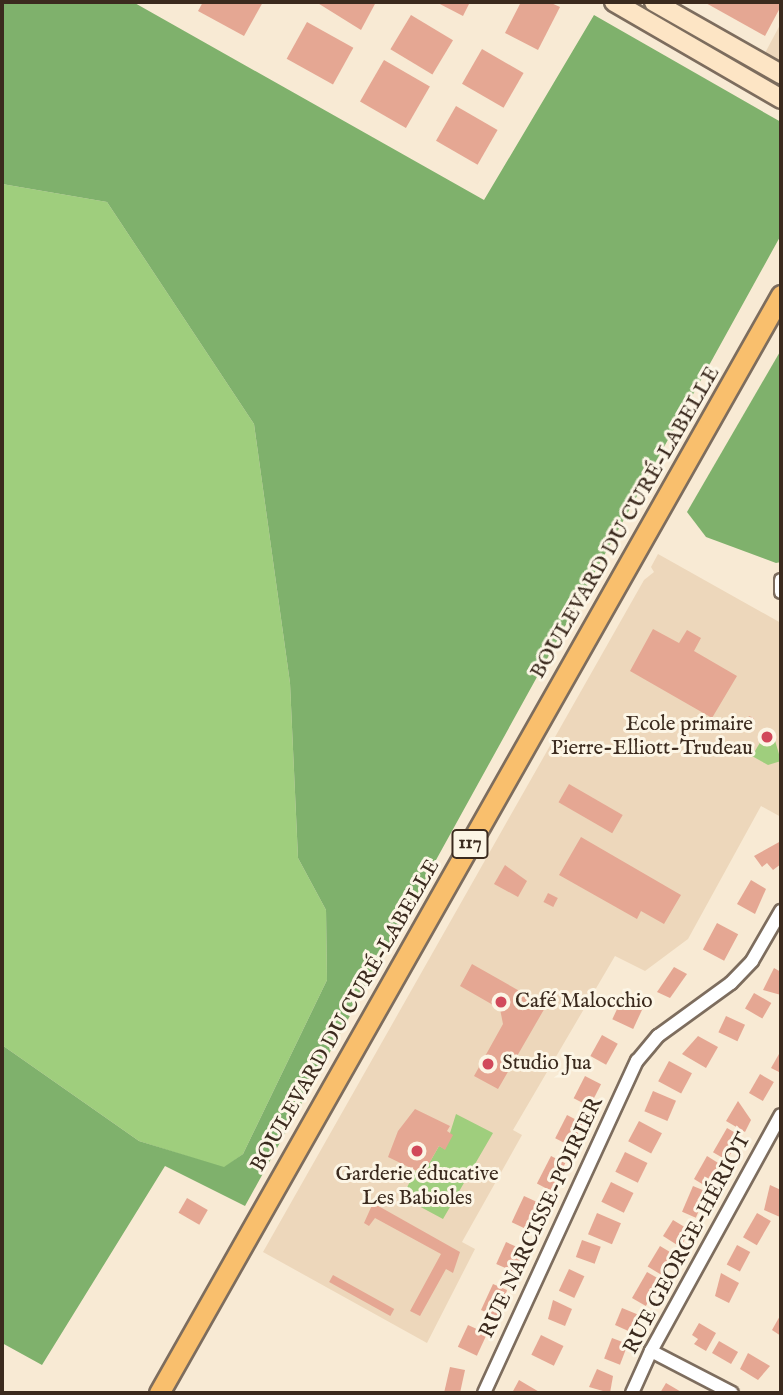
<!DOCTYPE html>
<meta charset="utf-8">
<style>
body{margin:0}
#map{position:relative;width:783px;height:1395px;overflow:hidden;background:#f8ead4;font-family:"IM FELL English",serif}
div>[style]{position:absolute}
.built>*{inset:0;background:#edd7bb}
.green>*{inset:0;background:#9fce7d}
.forest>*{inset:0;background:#7fb16c}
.building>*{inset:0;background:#e5a793;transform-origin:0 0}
.roads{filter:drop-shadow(2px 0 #7d6d5e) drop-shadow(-2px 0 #7d6d5e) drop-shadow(0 2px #7d6d5e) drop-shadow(0 -2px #7d6d5e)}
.street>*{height:12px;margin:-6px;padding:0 6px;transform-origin:6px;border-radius:6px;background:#fff}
.secondary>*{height:18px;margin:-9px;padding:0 9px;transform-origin:9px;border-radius:9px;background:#fde5c5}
.primary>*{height:19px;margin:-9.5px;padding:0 9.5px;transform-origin:9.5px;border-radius:9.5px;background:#f9bf6d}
.dots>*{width:19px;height:19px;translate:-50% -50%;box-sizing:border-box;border:4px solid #fcf5e5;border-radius:50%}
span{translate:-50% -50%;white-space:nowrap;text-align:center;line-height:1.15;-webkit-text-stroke:6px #fcf5e5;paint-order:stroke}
.shield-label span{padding:2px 5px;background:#fcf5e5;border:2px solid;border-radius:5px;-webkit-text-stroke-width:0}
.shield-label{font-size:19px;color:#3b2a1e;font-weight:700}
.street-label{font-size:21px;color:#3b2a1e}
.poi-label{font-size:21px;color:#3b2a1e}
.right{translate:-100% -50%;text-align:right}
.left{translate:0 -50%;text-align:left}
.frame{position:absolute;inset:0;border:4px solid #3b2a1e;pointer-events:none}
</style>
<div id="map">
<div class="built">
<div style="clip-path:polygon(781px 23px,781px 63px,765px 53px)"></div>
<div style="clip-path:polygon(658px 554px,781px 623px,781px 817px,761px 806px,688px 939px,645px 971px,615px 956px,513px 1130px,522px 1135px,462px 1242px,475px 1249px,427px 1343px,263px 1252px,644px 580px,654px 572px,651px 567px)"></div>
</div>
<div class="green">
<div style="clip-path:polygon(2px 184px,107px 202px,254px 424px,290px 683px,298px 858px,326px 910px,327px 980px,243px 1154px,224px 1168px,139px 1141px,2px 1045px)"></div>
<div style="clip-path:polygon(774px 737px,781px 761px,768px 765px,752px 756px,761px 741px)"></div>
<div style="clip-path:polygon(456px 1114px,493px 1133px,443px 1219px,402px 1197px,416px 1170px,423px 1174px,439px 1146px,445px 1149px)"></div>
</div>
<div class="forest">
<div style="clip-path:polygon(2px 2px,133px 2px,484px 200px,594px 15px,781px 122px,781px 235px,245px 1206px,165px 1166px,42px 1365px,2px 1343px,2px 1045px,139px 1141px,224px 1167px,243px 1154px,327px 980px,326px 910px,298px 858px,290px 683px,254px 424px,107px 202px,2px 184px)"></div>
<div style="clip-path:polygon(781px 350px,781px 562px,776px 563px,706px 537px,687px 512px)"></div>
</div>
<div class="building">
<div style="clip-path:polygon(203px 2px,263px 2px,244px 36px,198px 11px)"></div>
<div style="clip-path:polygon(316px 2px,376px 2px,361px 30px)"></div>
<div style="clip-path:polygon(436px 2px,470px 2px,463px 16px)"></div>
<div style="clip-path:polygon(521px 2px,549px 2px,560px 7px,538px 50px,505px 33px)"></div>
<div style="clip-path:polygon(704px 2px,781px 2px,781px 6px,765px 36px)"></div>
<div style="left:411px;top:15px;width:49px;height:40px;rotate:31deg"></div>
<div style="left:307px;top:22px;width:53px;height:42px;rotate:29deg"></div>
<div style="left:482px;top:49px;width:48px;height:40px;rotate:30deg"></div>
<div style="left:384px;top:60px;width:53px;height:48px;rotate:30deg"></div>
<div style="left:456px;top:106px;width:48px;height:40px;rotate:30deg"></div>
<div style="clip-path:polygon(653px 629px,679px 643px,687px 630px,701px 638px,694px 651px,737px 676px,712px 718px,630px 671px)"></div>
<div style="clip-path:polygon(749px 716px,754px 718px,749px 727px,745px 725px)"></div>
<div style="left:569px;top:784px;width:62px;height:21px;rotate:30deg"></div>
<div style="clip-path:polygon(581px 837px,681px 895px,664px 924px,641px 911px,637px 919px,559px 875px)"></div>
<div style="clip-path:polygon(781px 841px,781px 864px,773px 870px,767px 863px,762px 867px,754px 856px)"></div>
<div style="clip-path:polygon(505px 865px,527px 881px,518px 897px,494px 884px)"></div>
<div style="clip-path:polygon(751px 880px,766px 889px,755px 914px,737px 904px)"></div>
<div style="left:548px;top:893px;width:11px;height:10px;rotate:27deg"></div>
<div style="left:717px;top:923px;width:24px;height:30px;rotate:28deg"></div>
<div style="clip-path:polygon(472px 964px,546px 1006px,498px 1089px,474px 1076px,503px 1024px,500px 1009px,460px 986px)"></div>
<div style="clip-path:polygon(674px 967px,687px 974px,670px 998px,657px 992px)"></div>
<div style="clip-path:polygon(774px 968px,781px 972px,781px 995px,763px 990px)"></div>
<div style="left:625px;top:992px;width:23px;height:30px;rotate:25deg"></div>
<div style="left:754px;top:993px;width:20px;height:18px;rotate:30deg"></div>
<div style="left:726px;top:1016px;width:21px;height:18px;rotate:25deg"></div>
<div style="left:602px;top:1035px;width:18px;height:24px;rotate:29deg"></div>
<div style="clip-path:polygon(698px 1036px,718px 1047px,706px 1068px,682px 1054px)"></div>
<div style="clip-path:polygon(779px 1054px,781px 1056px,781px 1073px,771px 1068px)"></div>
<div style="left:669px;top:1061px;width:26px;height:23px;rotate:28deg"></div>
<div style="left:760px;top:1074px;width:16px;height:22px;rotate:30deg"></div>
<div style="left:585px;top:1076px;width:18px;height:25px;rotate:27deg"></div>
<div style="left:653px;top:1091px;width:25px;height:22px;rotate:23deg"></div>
<div style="clip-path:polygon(738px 1101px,751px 1120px,745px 1132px,726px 1121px)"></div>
<div style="clip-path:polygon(415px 1109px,450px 1126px,447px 1131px,453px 1135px,445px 1150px,439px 1146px,423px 1174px,388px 1157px,398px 1131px)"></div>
<div style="left:567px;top:1115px;width:18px;height:26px;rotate:27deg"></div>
<div style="left:639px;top:1121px;width:26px;height:23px;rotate:28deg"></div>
<div style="left:727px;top:1128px;width:16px;height:28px;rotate:30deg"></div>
<div style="left:625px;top:1152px;width:25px;height:22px;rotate:26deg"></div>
<div style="left:551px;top:1156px;width:16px;height:31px;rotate:27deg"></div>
<div style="clip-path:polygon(707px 1156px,723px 1166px,712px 1190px,694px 1179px)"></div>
<div style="left:611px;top:1182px;width:25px;height:22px;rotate:26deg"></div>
<div style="clip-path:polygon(770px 1185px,781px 1190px,780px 1217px,764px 1210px)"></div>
<div style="left:693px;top:1186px;width:15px;height:28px;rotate:23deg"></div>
<div style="left:524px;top:1196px;width:21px;height:29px;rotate:25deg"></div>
<div style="left:187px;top:1198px;width:24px;height:17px;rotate:30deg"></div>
<div style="clip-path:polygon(373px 1203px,460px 1252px,453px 1273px,446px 1269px,420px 1316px,410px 1311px,441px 1254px,375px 1218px,369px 1226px,364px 1223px)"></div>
<div style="left:597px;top:1213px;width:26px;height:23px;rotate:23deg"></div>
<div style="left:757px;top:1213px;width:16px;height:28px;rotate:30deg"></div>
<div style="clip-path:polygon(673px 1220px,688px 1229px,682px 1248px,663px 1236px)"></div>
<div style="left:582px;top:1240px;width:20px;height:18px;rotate:20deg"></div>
<div style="left:506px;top:1242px;width:20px;height:24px;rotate:24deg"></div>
<div style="left:737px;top:1245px;width:15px;height:22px;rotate:28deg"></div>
<div style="left:660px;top:1246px;width:17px;height:24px;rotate:31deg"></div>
<div style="left:569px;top:1269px;width:17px;height:24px;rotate:25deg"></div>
<div style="left:647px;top:1272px;width:16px;height:30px;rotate:30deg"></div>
<div style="clip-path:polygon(721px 1273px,739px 1283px,729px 1303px,715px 1296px)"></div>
<div style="left:333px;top:1275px;width:70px;height:8px;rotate:29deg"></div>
<div style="clip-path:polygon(493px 1284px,507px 1290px,499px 1318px,481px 1310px)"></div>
<div style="clip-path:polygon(553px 1300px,572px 1309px,565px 1326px,548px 1319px)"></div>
<div style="clip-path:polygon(622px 1308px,639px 1315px,635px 1334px,615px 1325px)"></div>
<div style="clip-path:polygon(781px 1314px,781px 1336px,772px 1330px)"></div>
<div style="clip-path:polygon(699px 1323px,716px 1333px,706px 1351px,694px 1344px,698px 1339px,692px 1335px)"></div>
<div style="left:468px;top:1325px;width:21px;height:24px;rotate:25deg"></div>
<div style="left:541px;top:1335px;width:25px;height:22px;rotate:26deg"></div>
<div style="left:612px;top:1338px;width:17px;height:22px;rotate:21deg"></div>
<div style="left:719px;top:1341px;width:22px;height:14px;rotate:30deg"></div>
<div style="clip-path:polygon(748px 1353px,770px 1366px,758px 1380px,740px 1369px)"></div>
<div style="clip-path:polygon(450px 1367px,465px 1370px,460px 1393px,444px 1393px)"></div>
<div style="clip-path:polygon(597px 1369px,613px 1376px,610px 1393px,589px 1387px)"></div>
<div style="clip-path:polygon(519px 1380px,541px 1393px,512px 1393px)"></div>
<div style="clip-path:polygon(666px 1383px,683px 1393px,660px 1393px)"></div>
</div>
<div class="roads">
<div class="street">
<div style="left:781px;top:580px;width:12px;rotate:90deg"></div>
<div style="left:651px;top:1351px;width:91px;rotate:27.4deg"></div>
<div style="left:484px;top:1393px;width:366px;rotate:-65.3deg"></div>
<div style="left:637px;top:1061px;width:33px;rotate:-50deg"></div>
<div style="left:658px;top:1036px;width:90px;rotate:-36deg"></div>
<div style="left:731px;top:983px;width:30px;rotate:-46deg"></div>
<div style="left:752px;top:961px;width:58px;rotate:-59.9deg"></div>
<div style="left:632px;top:1393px;width:46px;rotate:-65.7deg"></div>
<div style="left:651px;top:1351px;width:269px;rotate:-61.2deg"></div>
</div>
<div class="secondary">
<div style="left:614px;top:2px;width:193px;rotate:30.1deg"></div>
<div style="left:654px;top:2px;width:146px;rotate:29.6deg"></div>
</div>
<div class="primary">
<div style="left:159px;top:1393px;width:1262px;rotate:-60.47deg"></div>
</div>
</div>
<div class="dots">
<div style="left:767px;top:737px;background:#d1495b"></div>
<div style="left:501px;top:1002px;background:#d1495b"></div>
<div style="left:488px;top:1064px;background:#d1495b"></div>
<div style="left:417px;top:1151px;background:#d1495b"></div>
</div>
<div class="shield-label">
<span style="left:470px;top:844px">117</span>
</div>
<div class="street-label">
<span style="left:626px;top:523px;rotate:-60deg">BOULEVARD DU CURÉ-LABELLE</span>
<span style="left:346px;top:1016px;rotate:-60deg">BOULEVARD DU CURÉ-LABELLE</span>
<span style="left:542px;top:1218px;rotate:-65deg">RUE NARCISSE-POIRIER</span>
<span style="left:688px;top:1244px;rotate:-62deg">RUE GEORGE-HÉRIOT</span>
</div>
<div class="poi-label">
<span class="right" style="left:753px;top:737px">Ecole primaire<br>Pierre-Elliott-Trudeau</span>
<span class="left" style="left:515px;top:1002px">Café Malocchio</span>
<span class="left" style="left:502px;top:1064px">Studio Jua</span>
<span style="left:417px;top:1187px">Garderie éducative<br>Les Babioles</span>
</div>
<div class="frame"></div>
</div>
